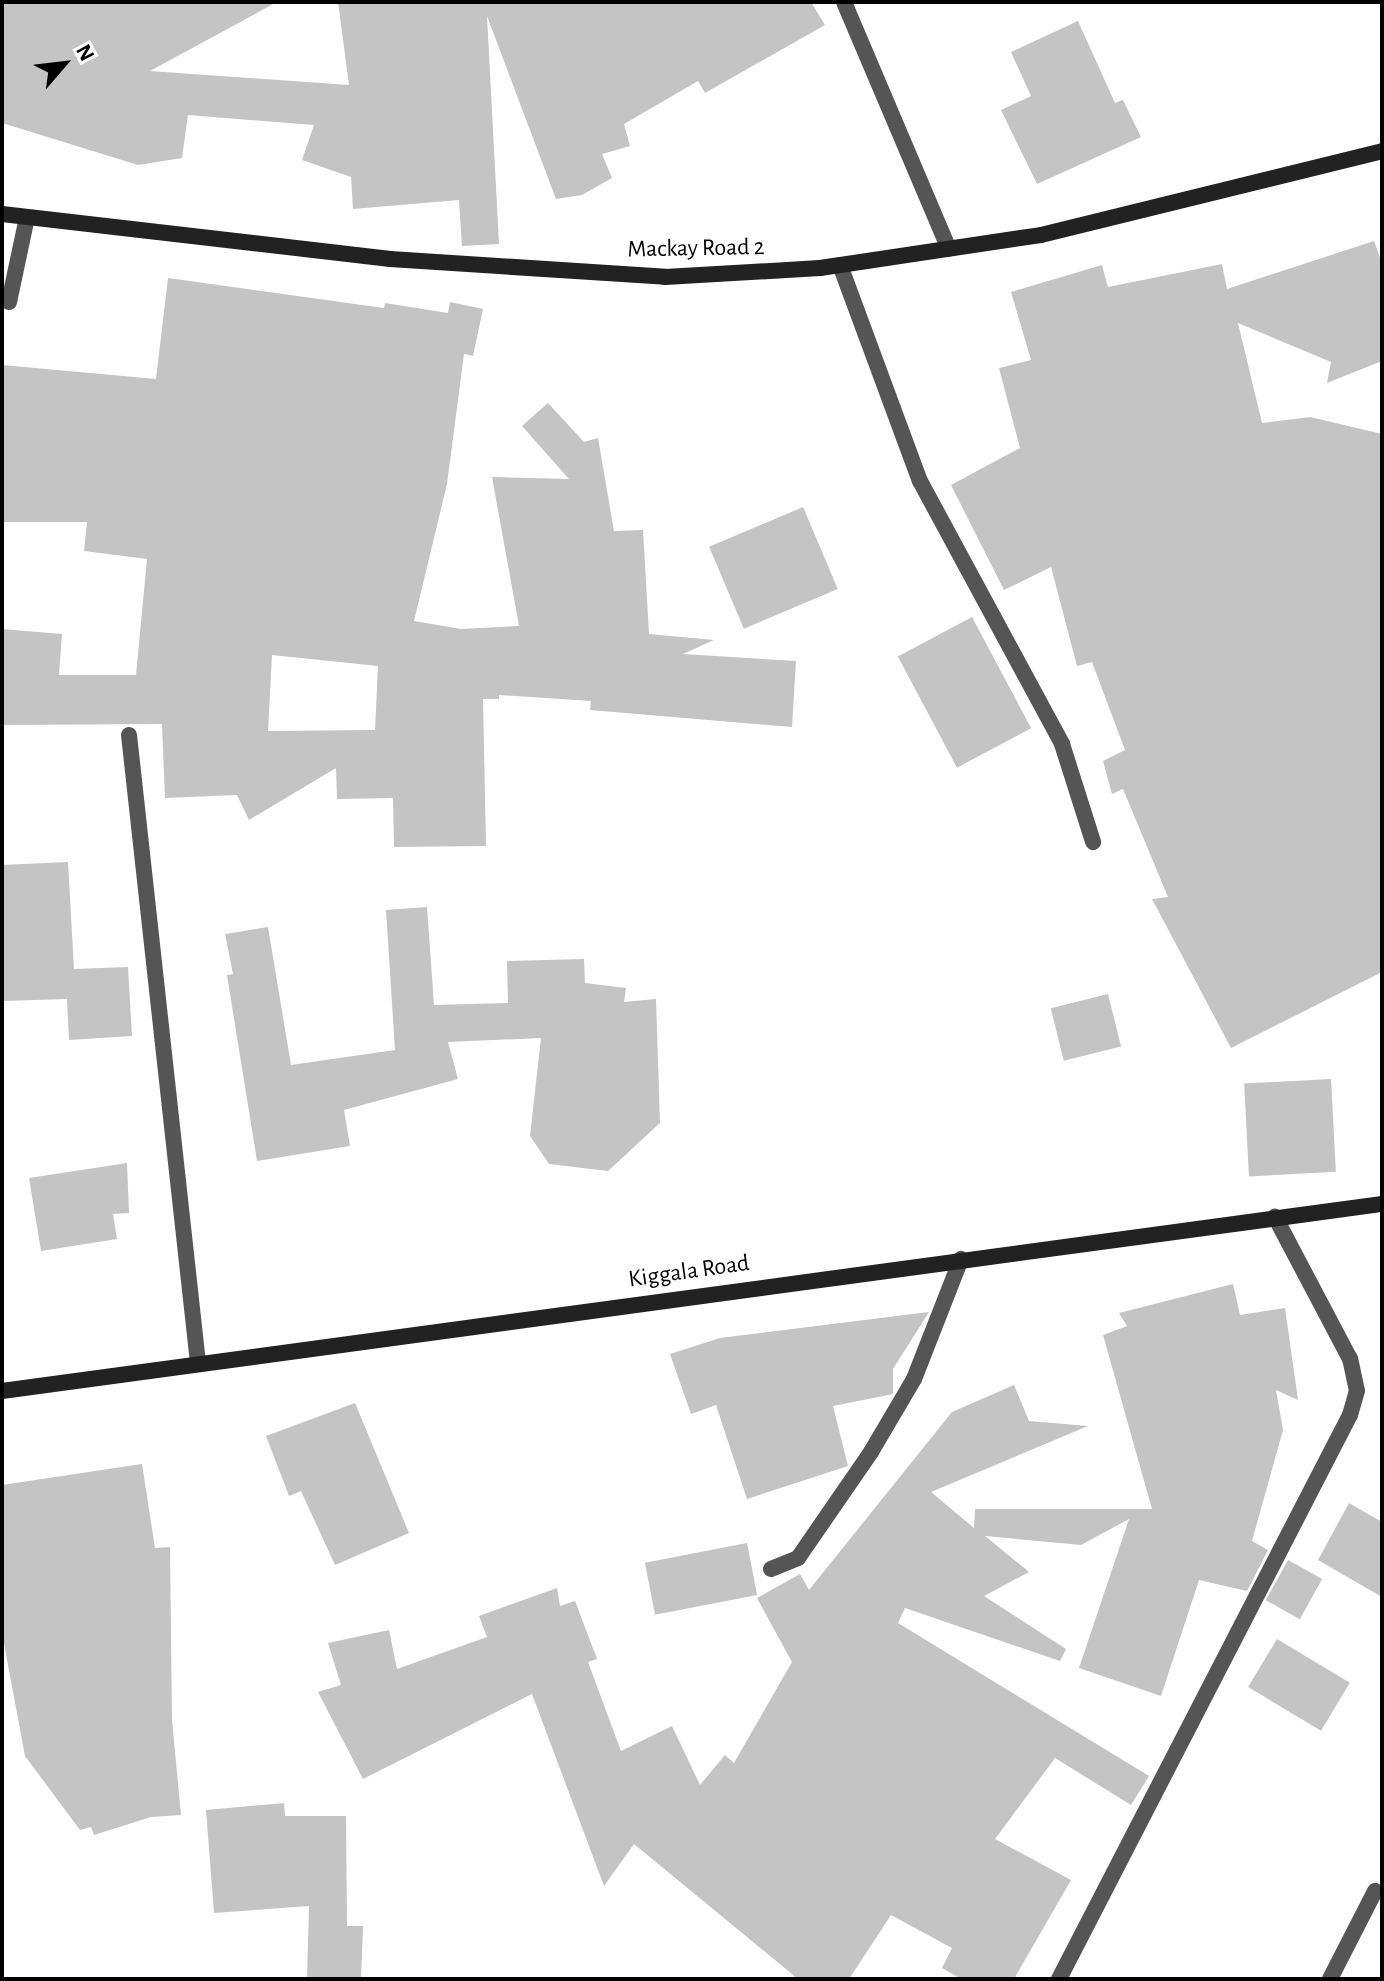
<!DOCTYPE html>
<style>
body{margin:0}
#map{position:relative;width:1384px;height:1981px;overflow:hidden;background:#fff;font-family:"Alegreya Sans",sans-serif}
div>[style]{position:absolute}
.building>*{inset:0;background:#c4c4c4;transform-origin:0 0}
.street>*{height:16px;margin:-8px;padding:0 8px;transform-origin:8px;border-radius:8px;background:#555}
.secondary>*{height:16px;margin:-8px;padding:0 8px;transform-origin:8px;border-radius:8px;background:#222}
span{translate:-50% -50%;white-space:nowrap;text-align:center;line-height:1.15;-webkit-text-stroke:8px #fff;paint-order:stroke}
.street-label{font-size:24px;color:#000}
.frame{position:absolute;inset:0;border:4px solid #000;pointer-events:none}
.north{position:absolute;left:24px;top:24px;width:80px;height:80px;-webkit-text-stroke:6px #fff;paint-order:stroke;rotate:62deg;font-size:22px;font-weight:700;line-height:32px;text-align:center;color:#000}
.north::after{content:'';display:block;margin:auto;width:28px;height:36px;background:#000;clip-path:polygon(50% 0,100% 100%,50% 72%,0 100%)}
</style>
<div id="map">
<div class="building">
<div style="clip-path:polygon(2px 2px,277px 2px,150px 71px,349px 85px,338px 2px,811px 2px,825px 25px,705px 93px,698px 81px,624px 124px,630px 146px,602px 154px,612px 178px,582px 195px,556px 199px,487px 16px,499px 244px,462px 246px,459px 200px,353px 209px,351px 177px,302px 160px,314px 125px,188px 115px,182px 158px,138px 165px,2px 123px)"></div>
<div style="clip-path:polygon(1078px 21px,1115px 103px,1123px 100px,1141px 137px,1037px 184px,1001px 110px,1031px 96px,1011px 52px)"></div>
<div style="clip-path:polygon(1374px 241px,1382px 263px,1382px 361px,1327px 383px,1331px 362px,1238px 323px,1262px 423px,1310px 417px,1382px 434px,1382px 972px,1231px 1048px,1152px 899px,1168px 897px,1123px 789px,1112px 794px,1103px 761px,1125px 750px,1092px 662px,1077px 666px,1051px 567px,1004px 590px,951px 485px,1020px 448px,999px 368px,1031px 360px,1011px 292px,1102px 265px,1108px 287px,1222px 264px,1227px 289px)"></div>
<div style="clip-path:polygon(evenodd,168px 278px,384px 308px,385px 303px,448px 313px,450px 302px,483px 309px,473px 356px,464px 354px,447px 484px,414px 621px,461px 629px,519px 626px,492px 477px,569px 479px,522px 426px,548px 403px,584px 442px,598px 438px,614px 531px,643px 530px,649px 634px,714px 640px,683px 654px,796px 661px,792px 727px,590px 710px,591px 701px,499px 695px,499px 699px,483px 699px,486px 846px,394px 847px,393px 798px,337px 799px,336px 768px,249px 820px,237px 795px,165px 798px,162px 724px,2px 725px,2px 629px,62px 634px,59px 675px,136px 675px,147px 559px,84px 551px,87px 522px,2px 522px,2px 365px,156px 379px,168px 278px,272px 655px,378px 666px,375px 730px,268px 731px,272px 655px)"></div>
<div style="left:803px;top:507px;width:89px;height:102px;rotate:67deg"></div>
<div style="left:972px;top:617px;width:126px;height:84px;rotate:62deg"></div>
<div style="clip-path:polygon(68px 862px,74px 969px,128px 967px,132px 1036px,69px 1040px,67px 999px,2px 1001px,2px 865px)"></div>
<div style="clip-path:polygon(427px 907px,434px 1005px,508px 1003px,507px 961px,584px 959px,585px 983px,626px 988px,624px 1002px,656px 999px,660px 1123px,608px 1171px,549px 1164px,530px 1136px,541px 1038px,448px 1042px,458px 1079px,344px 1110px,350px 1146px,257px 1161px,227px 975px,233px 974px,225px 934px,268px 927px,291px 1065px,395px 1050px,386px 910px)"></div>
<div style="left:1108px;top:994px;width:54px;height:59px;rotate:76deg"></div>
<div style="left:1331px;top:1079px;width:93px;height:87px;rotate:87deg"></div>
<div style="clip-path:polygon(127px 1163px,129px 1213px,113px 1214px,117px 1239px,41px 1251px,29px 1178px)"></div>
<div style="clip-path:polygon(1233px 1284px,1240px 1315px,1285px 1308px,1298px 1400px,1276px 1390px,1283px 1430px,1252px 1541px,1268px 1550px,1247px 1591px,1199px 1580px,1161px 1696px,1079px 1668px,1129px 1519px,1081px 1545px,985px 1536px,1029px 1572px,984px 1596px,1066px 1649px,1060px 1661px,905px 1608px,898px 1623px,1149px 1776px,1131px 1805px,1055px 1758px,995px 1839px,1071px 1880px,1014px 1979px,961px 1979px,942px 1968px,952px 1948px,891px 1915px,849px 1979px,798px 1979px,634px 1844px,604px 1886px,532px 1694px,363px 1779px,318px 1692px,341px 1685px,328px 1643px,389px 1630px,397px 1669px,487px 1637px,479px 1616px,557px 1588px,560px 1606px,575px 1601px,597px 1659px,588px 1662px,621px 1751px,672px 1726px,700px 1785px,725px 1755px,734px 1763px,792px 1662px,757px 1598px,800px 1574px,809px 1590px,952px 1412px,1014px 1385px,1029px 1421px,1088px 1426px,931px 1492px,974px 1528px,975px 1509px,1152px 1509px,1103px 1335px,1127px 1326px,1119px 1313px)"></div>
<div style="clip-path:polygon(929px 1312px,893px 1369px,893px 1394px,833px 1406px,848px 1466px,747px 1499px,716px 1405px,691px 1414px,670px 1354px,720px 1338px)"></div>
<div style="clip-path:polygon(355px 1403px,409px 1533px,335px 1565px,301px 1491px,289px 1496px,266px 1436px)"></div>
<div style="clip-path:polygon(142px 1464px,155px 1548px,170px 1547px,172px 1720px,181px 1815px,151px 1817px,94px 1835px,91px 1827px,80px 1830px,25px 1756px,2px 1633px,2px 1485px)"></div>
<div style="clip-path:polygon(1349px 1503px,1382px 1522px,1382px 1597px,1318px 1560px)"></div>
<div style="left:747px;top:1543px;width:53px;height:104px;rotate:79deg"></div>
<div style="left:1288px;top:1560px;width:39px;height:46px;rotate:29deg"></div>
<div style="left:1277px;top:1639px;width:85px;height:56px;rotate:31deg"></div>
<div style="clip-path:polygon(284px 1803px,285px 1816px,346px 1816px,347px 1926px,363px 1926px,361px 1979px,307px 1979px,309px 1906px,214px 1913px,206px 1810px)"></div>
</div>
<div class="street">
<div style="left:844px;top:2px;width:268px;rotate:67deg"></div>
<div style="left:840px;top:265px;width:230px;rotate:69.7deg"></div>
<div style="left:920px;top:481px;width:299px;rotate:61.6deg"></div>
<div style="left:1062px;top:744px;width:103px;rotate:72.4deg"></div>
<div style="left:9px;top:302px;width:87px;rotate:-78deg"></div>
<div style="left:129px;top:735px;width:632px;rotate:83.73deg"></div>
<div style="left:771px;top:1569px;width:29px;rotate:-22deg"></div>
<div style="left:798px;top:1558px;width:129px;rotate:-55.4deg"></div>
<div style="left:871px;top:1452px;width:85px;rotate:-59.5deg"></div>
<div style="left:914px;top:1379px;width:129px;rotate:-68.6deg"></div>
<div style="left:1059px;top:1979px;width:635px;rotate:-62.71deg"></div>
<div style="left:1350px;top:1415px;width:25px;rotate:-74deg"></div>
<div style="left:1357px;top:1391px;width:33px;rotate:-102deg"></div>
<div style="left:1350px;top:1359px;width:161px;rotate:-117.8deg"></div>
<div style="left:1330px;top:1979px;width:99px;rotate:-62.9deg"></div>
</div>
<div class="secondary">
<div style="left:2px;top:214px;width:391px;rotate:6.6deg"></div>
<div style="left:390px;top:259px;width:276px;rotate:3.7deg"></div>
<div style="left:665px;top:277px;width:155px;rotate:-3.3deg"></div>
<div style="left:820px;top:268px;width:223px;rotate:-8.5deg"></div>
<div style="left:1041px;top:235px;width:351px;rotate:-13.8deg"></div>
<div style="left:2px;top:1391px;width:1393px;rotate:-7.72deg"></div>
</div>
<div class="street-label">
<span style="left:696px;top:249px;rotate:-1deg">Mackay Road 2</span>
<span style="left:689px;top:1272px;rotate:-8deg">Kiggala Road</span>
</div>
<div class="frame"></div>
<div class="north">N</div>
</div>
